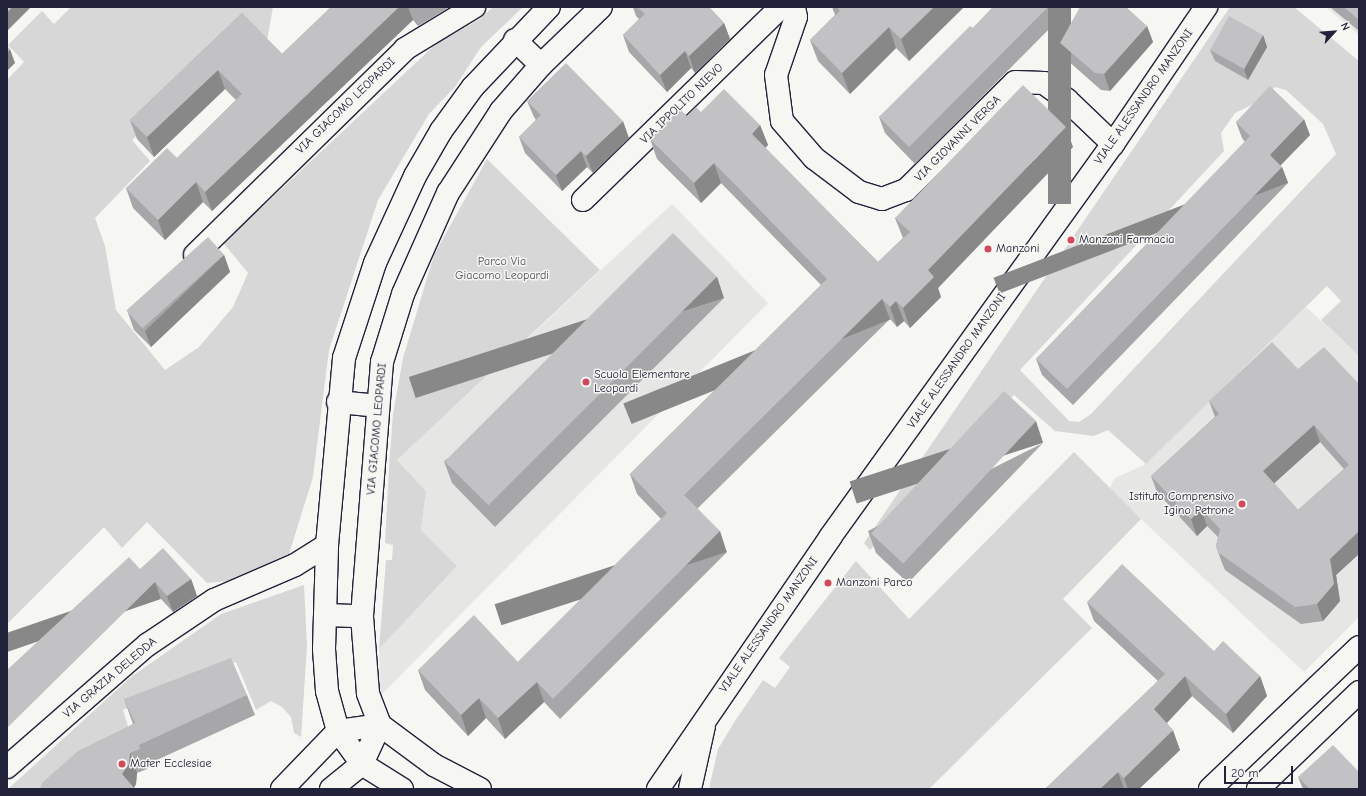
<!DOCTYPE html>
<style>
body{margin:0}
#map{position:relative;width:1366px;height:796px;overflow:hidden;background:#f6f6f2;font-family:"Comic Neue",sans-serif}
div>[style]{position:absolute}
.built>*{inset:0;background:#e6e6e4}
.green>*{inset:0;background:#d7d7d7}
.roads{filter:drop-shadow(1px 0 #22223b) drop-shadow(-1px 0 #22223b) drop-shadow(0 1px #22223b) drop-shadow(0 -1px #22223b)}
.minor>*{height:22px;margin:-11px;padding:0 11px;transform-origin:11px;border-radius:11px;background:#f6f6f2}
.tertiary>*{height:22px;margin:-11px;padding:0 11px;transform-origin:11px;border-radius:11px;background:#f6f6f2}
.wall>*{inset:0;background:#a7a7a9}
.shaded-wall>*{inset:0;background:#888889;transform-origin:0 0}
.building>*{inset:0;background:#c2c2c4;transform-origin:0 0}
.dots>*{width:11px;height:11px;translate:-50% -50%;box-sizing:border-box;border:2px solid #f6f6f2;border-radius:50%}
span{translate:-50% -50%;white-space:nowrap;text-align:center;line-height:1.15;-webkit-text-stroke:3px #f6f6f2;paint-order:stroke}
.street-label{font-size:12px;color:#22223b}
.poi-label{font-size:12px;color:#22223b}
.left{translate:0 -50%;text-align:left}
.right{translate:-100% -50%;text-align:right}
.park-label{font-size:12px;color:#4f4f62}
.frame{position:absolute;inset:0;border:8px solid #22223b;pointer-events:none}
.north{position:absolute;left:1314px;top:12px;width:40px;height:40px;-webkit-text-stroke:3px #f6f6f2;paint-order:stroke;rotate:64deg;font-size:11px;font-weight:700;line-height:16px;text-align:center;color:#22223b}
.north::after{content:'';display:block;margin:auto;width:14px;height:18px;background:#22223b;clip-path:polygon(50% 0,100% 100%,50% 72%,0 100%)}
.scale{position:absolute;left:1224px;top:766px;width:69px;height:18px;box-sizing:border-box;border:2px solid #22223b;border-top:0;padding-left:5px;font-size:12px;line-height:14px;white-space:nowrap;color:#22223b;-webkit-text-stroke:3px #f6f6f2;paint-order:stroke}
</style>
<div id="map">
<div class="built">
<div style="clip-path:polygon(1326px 7px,1359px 7px,1359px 35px)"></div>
<div style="clip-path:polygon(672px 204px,768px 303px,380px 696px,379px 649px,457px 566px,421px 530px,426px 491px,397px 460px)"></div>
<div style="clip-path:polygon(1306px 307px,1359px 356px,1359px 617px,1304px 672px,1109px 489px,1115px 478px,1146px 464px)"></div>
</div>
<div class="green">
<div style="clip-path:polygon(71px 7px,273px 7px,267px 41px,249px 26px,132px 140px,150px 161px,95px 218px,105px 246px,116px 310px,165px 370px,199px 347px,233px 307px,248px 273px,221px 240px,248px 212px,262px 207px,437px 43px,480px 19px,493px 7px,523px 7px,481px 47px,455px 87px,429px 114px,378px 200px,329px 350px,313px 477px,289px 554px,232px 581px,207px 583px,147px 522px,122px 548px,104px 527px,7px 624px,7px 80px,24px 62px,8px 45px,42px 11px,54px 24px)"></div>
<div style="clip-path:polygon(evenodd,1230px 7px,1294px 7px,1359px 61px,1359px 356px,1321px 320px,1341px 301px,1327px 286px,1146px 464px,1108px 430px,1094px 436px,1055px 431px,1014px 395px,870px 550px,864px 543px,1230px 7px,1275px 87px,1286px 90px,1323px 124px,1336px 154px,1091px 414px,1079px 422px,1069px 421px,1020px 370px,1224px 151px,1221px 133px,1235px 113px,1258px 102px,1275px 87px)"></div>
<div style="clip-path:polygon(487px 159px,600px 270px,397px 460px,426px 491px,421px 530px,457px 566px,379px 649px,386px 560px,392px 560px,393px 545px,385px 543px,389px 467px,393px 414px,403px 358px,434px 255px)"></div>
<div style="clip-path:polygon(1074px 452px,1141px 519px,1063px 599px,1092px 628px,929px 789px,709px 789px,718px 749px,735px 721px,763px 680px,775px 688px,790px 667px,779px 658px,856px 561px,909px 619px)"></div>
<div style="clip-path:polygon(304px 585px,307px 646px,301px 737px,294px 733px,291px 717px,282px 707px,271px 701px,256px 710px,236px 662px,123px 710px,133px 742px,59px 789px,8px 789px,131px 677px,221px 614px)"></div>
</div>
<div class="roads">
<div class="minor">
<div style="left:794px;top:7px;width:10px;rotate:79deg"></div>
<div style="left:796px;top:17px;width:61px;rotate:109deg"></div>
<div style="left:776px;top:75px;width:46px;rotate:82.6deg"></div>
<div style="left:782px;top:121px;width:49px;rotate:49.1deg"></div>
<div style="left:814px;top:158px;width:56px;rotate:37.1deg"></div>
<div style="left:859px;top:192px;width:24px;rotate:17deg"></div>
<div style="left:882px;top:199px;width:26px;rotate:-21deg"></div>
<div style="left:906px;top:190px;width:153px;rotate:-44.7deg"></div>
<div style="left:1015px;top:82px;width:29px;rotate:2deg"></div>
<div style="left:1044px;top:83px;width:29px;rotate:36deg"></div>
<div style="left:1067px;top:100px;width:64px;rotate:43.7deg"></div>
<div style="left:515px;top:40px;width:36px;rotate:44deg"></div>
<div style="left:583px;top:200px;width:277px;rotate:-44.3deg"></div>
<div style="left:195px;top:255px;width:294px;rotate:-44.4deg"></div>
<div style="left:405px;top:49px;width:81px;rotate:-31.3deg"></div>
<div style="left:338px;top:402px;width:40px;rotate:5.7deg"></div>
<div style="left:325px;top:615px;width:37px;rotate:2deg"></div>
<div style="left:7px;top:767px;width:186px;rotate:-41.1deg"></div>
<div style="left:147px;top:645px;width:81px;rotate:-33.9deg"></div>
<div style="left:214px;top:600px;width:88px;rotate:-23.4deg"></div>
<div style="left:295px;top:565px;width:38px;rotate:-32deg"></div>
<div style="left:282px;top:789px;width:81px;rotate:-46deg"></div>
<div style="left:338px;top:731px;width:42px;rotate:-8.1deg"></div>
<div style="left:331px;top:789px;width:40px;rotate:-39deg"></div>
<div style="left:362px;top:764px;width:43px;rotate:-65.2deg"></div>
<div style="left:402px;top:789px;width:47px;rotate:-148deg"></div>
<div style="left:362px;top:764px;width:41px;rotate:-126deg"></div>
<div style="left:338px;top:731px;width:41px;rotate:-105.4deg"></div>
<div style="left:327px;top:691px;width:42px;rotate:-94.1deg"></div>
<div style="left:324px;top:649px;width:104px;rotate:-88.3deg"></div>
<div style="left:327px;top:545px;width:188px;rotate:-84.8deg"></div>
<div style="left:344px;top:358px;width:100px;rotate:-71.9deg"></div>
<div style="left:375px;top:263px;width:96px;rotate:-65.3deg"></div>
<div style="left:415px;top:176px;width:52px;rotate:-60deg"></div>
<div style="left:441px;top:131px;width:54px;rotate:-54deg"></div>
<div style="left:473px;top:87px;width:110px;rotate:-46.5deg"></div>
<div style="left:480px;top:789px;width:52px;rotate:-152.4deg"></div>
<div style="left:434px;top:765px;width:67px;rotate:-143.5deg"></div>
<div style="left:380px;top:725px;width:34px;rotate:-111deg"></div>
<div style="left:368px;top:693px;width:77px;rotate:-94.5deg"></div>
<div style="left:362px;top:616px;width:255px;rotate:-85.5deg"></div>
<div style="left:382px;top:362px;width:71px;rotate:-72.8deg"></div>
<div style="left:403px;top:294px;width:111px;rotate:-66deg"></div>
<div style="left:448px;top:193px;width:98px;rotate:-57.1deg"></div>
<div style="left:501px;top:111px;width:61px;rotate:-49deg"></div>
<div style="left:541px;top:65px;width:83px;rotate:-44deg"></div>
<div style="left:1210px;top:789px;width:206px;rotate:-43.6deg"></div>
<div style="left:1258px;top:789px;width:140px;rotate:-43.8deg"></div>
</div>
<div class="tertiary">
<div style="left:658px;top:789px;width:306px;rotate:-55.6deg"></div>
<div style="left:831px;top:536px;width:483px;rotate:-54.3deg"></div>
<div style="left:1113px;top:144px;width:166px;rotate:-55.8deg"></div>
<div style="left:690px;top:789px;width:65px;rotate:-77.5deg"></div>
</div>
</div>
<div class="wall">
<div style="clip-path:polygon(331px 7px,450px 7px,418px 26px,413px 20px,212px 211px,203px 202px,165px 240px,133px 208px,126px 188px,177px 158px,236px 100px,225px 89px,154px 157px,137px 139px,130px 120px,242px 13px,282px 54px)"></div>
<div style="clip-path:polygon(633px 7px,709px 7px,724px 23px,730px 39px,695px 73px,691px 68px,667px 92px,629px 52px,623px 35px,639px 19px,636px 16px)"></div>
<div style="clip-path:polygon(832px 7px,964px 7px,909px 61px,896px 48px,850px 94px,818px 61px,810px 40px,835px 15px)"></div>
<div style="clip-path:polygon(993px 7px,1071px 7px,915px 164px,885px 133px,879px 117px,973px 28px)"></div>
<div style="clip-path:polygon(1330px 7px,1359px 7px,1359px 31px)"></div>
<div style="clip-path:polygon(1147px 26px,1153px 42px,1110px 91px,1101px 90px,1066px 59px,1060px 43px)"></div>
<div style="clip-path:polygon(1263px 35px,1267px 47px,1248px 80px,1215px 61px,1210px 50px)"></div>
<div style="clip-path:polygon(527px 101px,629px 138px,593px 173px,587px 167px,562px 191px,525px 153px,519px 137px,536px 120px,534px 117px)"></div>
<div style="clip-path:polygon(701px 112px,760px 125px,768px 145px,765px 148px,878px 262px,903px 238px,895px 218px,1073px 147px,938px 288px,941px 297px,910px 328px,904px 321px,897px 327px,890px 319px,697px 509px,727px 552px,560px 719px,544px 702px,505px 739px,486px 718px,468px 736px,425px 690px,418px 670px,518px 662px,661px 519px,637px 494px,630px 474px,821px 285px,721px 183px,701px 203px,657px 159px,650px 139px,687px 116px)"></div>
<div style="clip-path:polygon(1236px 122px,1310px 135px,1280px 166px,1282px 167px,1288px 183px,1073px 405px,1042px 375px,1036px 359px,1245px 142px,1242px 138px)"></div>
<div style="clip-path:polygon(224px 255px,230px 272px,151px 347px,134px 330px,128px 313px)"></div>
<div style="clip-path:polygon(717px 277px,724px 298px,495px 527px,452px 483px,444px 461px)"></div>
<div style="clip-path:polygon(evenodd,1298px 369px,1359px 384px,1359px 554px,1336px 575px,1340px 601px,1323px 621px,1301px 624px,1225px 570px,1222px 563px,1216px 546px,1218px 537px,1207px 526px,1197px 536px,1157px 492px,1151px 476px,1215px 417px,1209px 401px,1298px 369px,1320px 442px,1344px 469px,1298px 510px,1274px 483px,1320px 442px)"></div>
<div style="clip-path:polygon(1043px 443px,908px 583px,876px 553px,868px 531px)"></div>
<div style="clip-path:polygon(140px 569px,191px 579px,197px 596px,173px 612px,161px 599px)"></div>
<div style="clip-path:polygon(1087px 602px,1214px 651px,1260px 676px,1267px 696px,1233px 733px,1192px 696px,1167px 723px,1180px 750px,1139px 789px,1045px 789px,1158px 681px,1094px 621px)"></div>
<div style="clip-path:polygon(247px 695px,255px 715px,146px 765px,147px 769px,137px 773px,136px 784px,134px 788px,40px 789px,133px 724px,124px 699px)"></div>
<div style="clip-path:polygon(1298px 777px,1359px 789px,1303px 789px)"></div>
</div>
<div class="shaded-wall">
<div style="clip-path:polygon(12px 7px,31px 7px,7px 31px,7px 12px)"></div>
<div style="clip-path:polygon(399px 7px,408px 7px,413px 20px,212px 211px,205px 192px)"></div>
<div style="clip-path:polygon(934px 7px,964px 7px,909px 61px,901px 39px)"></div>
<div style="left:1048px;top:7px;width:23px;height:197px"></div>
<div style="clip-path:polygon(724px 23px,730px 39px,695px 73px,689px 56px)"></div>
<div style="clip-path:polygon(1147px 26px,1153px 42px,1110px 91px,1104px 74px)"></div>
<div style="clip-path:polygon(889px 27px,896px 48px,850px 94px,842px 73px)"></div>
<div style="clip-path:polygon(1263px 35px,1267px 47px,1248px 80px,1244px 69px)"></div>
<div style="clip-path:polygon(10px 49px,15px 63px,7px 71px,7px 52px)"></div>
<div style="clip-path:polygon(685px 51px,691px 68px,667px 92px,660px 75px)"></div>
<div style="clip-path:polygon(218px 70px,225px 89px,154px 157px,147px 137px)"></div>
<div style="clip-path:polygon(1304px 119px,1310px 135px,1275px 171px,1270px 155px)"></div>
<div style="clip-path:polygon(623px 121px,629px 138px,593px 173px,586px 156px)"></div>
<div style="clip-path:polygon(760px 125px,768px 145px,759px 154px,752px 134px)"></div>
<div style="clip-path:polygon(1066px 127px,1073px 147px,938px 288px,941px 297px,910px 328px,903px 308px,928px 270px)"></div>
<div style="clip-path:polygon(581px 151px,587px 167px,562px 191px,556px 175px)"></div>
<div style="clip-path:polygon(714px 163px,721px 183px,701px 203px,694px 183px)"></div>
<div style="left:1282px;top:167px;width:17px;height:309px;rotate:69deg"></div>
<div style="clip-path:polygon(196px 182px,203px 202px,165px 240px,158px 220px)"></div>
<div style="clip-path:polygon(224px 255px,230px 272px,151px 347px,145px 331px)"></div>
<div style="left:717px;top:277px;width:22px;height:324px;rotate:72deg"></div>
<div style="left:882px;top:299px;width:22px;height:279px;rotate:68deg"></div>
<div style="clip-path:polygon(896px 301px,904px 321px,897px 327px,890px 307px)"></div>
<div style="left:1036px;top:421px;width:23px;height:196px;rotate:72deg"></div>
<div style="clip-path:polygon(1314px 425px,1320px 442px,1269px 488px,1263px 471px)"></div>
<div style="clip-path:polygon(1201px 509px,1207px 526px,1197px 536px,1191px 519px)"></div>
<div style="left:720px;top:531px;width:22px;height:237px;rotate:72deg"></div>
<div style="clip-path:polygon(1359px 531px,1359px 554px,1336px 575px,1340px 601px,1323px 621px,1317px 604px,1330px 559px)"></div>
<div style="clip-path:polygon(191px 579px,197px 596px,173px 612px,167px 596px)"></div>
<div style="left:155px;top:582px;width:18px;height:208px;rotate:71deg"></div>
<div style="clip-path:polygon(1185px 676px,1192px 696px,1161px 729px,1154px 709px)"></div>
<div style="clip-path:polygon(1260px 676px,1267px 696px,1233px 733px,1226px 714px)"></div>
<div style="clip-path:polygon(537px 682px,544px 702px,505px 739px,498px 718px)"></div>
<div style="clip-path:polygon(479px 698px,486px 718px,468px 736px,461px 715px)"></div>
<div style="clip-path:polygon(1173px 730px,1180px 750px,1139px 789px,1128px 789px,1124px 778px)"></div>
<div style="clip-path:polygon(130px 753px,137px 773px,136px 784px,133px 789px,122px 774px)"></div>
<div style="clip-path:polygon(1118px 772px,1124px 789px,1100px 789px)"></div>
</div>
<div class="building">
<div style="clip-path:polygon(7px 7px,12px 7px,7px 12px)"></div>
<div style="clip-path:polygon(331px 7px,399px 7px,205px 192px,196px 182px,158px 220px,126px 188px,167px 148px,177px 158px,242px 94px,218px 70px,147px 137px,130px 120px,242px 13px,282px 54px)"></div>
<div style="clip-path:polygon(637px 7px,709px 7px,724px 23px,689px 56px,685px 51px,660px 75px,623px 35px,645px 14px)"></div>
<div style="clip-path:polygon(837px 7px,934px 7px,901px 39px,889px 27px,842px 73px,810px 40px,840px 11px)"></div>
<div style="clip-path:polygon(993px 7px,1048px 7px,909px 147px,879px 117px,970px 26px,973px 28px)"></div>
<div style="clip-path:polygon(1080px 7px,1126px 7px,1147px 26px,1104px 74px,1095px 73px,1060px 43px)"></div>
<div style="clip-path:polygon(1344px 7px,1359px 7px,1359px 20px)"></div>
<div style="left:1229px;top:16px;width:39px;height:39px;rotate:29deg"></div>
<div style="clip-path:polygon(7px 46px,10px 49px,7px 52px)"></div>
<div style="clip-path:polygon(566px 63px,623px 121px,586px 156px,581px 151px,556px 175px,519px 137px,541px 115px,527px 101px)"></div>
<div style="clip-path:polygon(1023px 85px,1066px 127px,928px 270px,934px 277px,903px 308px,896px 301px,890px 307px,882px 299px,684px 495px,720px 531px,553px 699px,537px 682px,498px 718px,479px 698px,461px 715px,418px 670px,474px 615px,518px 662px,667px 513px,630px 474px,827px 279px,714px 163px,694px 183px,650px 139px,680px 109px,687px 116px,696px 107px,701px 112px,724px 89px,760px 125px,752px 134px,878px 262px,910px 232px,895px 218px)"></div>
<div style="clip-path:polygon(1270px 86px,1304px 119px,1270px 155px,1282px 167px,1067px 389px,1036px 359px,1250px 136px,1236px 122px)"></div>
<div style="left:673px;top:233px;width:62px;height:323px;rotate:45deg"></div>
<div style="left:208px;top:237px;width:24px;height:110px;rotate:48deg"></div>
<div style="clip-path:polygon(evenodd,1272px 342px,1298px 369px,1324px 347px,1359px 384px,1359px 531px,1330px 559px,1334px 584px,1317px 604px,1295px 607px,1219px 553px,1216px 546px,1220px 529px,1201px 509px,1191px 519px,1151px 476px,1219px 414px,1209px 401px,1272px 342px,1314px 425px,1349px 465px,1298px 510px,1263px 471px,1314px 425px)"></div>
<div style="left:1004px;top:391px;width:44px;height:195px;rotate:43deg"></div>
<div style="clip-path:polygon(163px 548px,191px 579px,167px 596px,155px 582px,7px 728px,7px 670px,129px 557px,140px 569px)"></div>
<div style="clip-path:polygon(1122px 564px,1214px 651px,1223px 641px,1260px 676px,1226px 714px,1185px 676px,1154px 709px,1173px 730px,1124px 778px,1118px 772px,1100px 789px,1045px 789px,1165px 674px,1087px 602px)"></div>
<div style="clip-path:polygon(231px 658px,247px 695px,139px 745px,140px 749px,130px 753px,129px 764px,122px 774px,135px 789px,40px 789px,42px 783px,78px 751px,135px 723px,124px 699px)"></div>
<div style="clip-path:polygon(1333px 745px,1359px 772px,1359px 787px,1356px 789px,1310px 789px,1298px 777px)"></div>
</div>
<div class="dots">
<div style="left:1071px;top:240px;background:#d1495b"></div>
<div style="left:988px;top:249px;background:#d1495b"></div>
<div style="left:586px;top:382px;background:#d1495b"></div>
<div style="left:1242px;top:504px;background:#d1495b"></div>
<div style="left:828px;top:583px;background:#d1495b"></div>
<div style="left:122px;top:764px;background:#d1495b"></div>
</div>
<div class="street-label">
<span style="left:1144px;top:97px;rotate:-55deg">VIALE ALESSANDRO MANZONI</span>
<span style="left:682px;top:104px;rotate:-44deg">VIA IPPOLITO NIEVO</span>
<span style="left:346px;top:106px;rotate:-44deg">VIA GIACOMO LEOPARDI</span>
<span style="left:958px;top:139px;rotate:-45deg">VIA GIOVANNI VERGA</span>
<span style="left:957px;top:361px;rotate:-55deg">VIALE ALESSANDRO MANZONI</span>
<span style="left:377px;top:429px;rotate:-85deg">VIA GIACOMO LEOPARDI</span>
<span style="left:769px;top:625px;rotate:-55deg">VIALE ALESSANDRO MANZONI</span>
<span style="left:110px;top:678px;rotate:-40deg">VIA GRAZIA DELEDDA</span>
</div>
<div class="poi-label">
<span class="left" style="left:1079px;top:240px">Manzoni Farmacia</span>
<span class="left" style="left:996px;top:249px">Manzoni</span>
<span class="left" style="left:594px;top:382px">Scuola Elementare<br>Leopardi</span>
<span class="right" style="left:1234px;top:504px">Istituto Comprensivo<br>Igino Petrone</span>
<span class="left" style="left:836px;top:583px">Manzoni Parco</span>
<span class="left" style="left:130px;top:764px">Mater Ecclesiae</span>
</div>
<div class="park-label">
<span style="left:502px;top:269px">Parco Via<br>Giacomo Leopardi</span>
</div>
<div class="frame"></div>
<div class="north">N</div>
<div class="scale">20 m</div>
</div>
